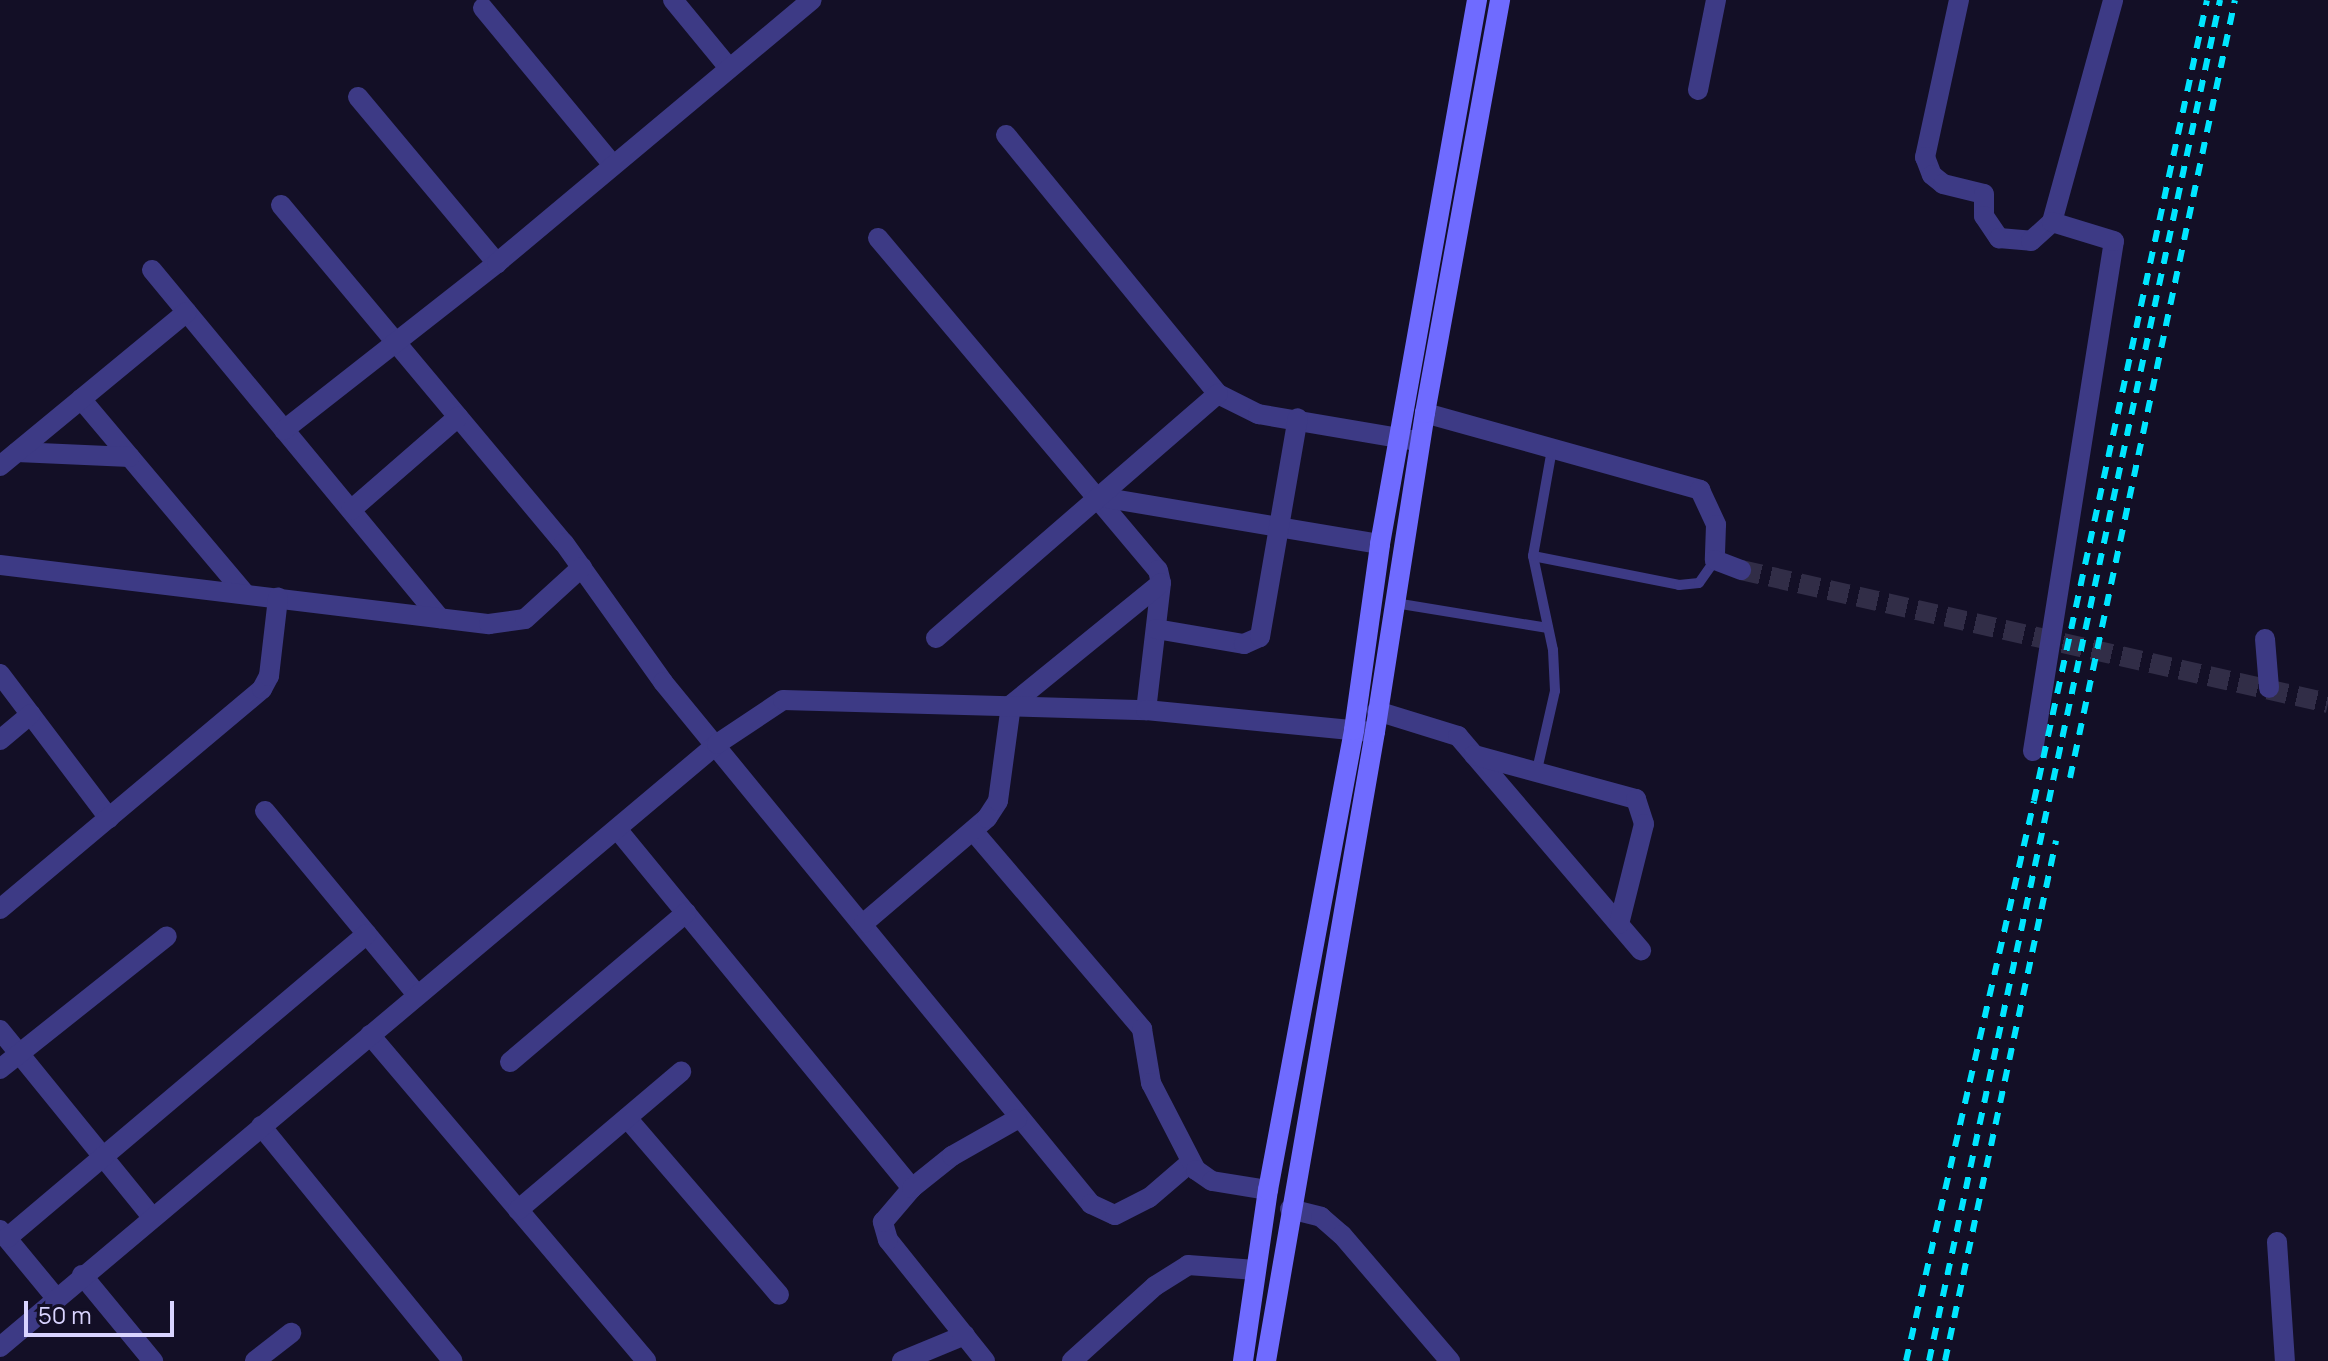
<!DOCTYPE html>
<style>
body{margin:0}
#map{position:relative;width:2328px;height:1361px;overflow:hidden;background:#130f26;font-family:Manrope,sans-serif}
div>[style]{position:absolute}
.street-tunnel>*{height:20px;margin-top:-10px;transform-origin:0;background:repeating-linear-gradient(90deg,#312d47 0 20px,transparent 0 30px)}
.lane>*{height:10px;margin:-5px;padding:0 5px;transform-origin:5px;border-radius:5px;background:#3d3a85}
.street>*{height:20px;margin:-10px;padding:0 10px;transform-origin:10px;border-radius:10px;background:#3d3a85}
.secondary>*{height:20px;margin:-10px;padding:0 10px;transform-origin:10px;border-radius:10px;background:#6f6bff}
.rail>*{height:6px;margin-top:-3px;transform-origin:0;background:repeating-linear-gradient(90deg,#00e5ff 0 12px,transparent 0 22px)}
span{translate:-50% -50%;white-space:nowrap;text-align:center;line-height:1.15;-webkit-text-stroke:6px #130f26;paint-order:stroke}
.scale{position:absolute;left:24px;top:1301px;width:150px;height:36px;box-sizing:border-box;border:4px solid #d9d4ff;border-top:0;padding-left:10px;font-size:24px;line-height:28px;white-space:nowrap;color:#d9d4ff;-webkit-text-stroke:6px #130f26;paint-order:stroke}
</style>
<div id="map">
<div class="street-tunnel">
<div style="left:1741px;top:570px;width:602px;rotate:12.77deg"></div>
</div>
<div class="lane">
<div style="left:1533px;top:556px;width:149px;rotate:11.2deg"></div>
<div style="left:1679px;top:585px;width:20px;rotate:-6deg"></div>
<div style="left:1699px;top:583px;width:28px;rotate:-55deg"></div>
<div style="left:1395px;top:603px;width:155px;rotate:9.3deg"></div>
<div style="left:1537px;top:770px;width:81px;rotate:-77.2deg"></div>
<div style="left:1555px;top:691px;width:41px;rotate:-92.8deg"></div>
<div style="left:1553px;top:650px;width:96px;rotate:-102deg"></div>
<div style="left:1533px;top:556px;width:109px;rotate:-79.9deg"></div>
</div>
<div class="street">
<div style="left:673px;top:0;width:88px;rotate:50.5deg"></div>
<div style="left:1959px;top:0;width:161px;rotate:102.2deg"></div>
<div style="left:1925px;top:157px;width:19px;rotate:69deg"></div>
<div style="left:1932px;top:175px;width:14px;rotate:39deg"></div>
<div style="left:1943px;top:184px;width:42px;rotate:13.7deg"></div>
<div style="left:1984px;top:194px;width:22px;rotate:90deg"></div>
<div style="left:1984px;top:216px;width:27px;rotate:56deg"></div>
<div style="left:1999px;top:238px;width:32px;rotate:5deg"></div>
<div style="left:2031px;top:241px;width:28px;rotate:-42deg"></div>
<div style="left:2052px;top:222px;width:230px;rotate:-74.6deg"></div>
<div style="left:483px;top:8px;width:202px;rotate:50.4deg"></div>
<div style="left:1698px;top:90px;width:92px;rotate:-78.7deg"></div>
<div style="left:358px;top:97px;width:217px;rotate:50.1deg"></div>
<div style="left:1006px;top:135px;width:335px;rotate:50.7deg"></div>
<div style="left:1218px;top:394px;width:45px;rotate:26.6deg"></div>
<div style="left:1258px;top:414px;width:160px;rotate:9.7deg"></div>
<div style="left:281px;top:205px;width:441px;rotate:50.1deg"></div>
<div style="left:564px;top:543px;width:171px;rotate:54.5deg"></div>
<div style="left:663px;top:682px;width:675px;rotate:50.65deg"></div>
<div style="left:1091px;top:1204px;width:26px;rotate:25deg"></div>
<div style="left:1115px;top:1215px;width:38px;rotate:-27deg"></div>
<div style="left:1149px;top:1198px;width:55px;rotate:-40.6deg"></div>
<div style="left:878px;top:238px;width:434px;rotate:49.9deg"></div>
<div style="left:1158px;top:570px;width:13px;rotate:77deg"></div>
<div style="left:1161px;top:583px;width:128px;rotate:96.7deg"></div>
<div style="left:152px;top:270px;width:452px;rotate:50.4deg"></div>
<div style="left:81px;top:399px;width:255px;rotate:49.9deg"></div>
<div style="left:1425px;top:413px;width:286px;rotate:15.6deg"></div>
<div style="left:1700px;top:490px;width:38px;rotate:65deg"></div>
<div style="left:1716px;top:525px;width:35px;rotate:92deg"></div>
<div style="left:1715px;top:560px;width:28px;rotate:21deg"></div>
<div style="left:284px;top:430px;width:271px;rotate:-38.1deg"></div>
<div style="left:497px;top:263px;width:410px;rotate:-39.9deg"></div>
<div style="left:17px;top:452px;width:113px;rotate:2.5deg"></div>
<div style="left:0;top:466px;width:242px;rotate:-39.5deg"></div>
<div style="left:1101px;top:497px;width:283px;rotate:9.6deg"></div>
<div style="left:351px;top:510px;width:142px;rotate:-41deg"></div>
<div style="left:0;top:565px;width:493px;rotate:6.9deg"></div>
<div style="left:489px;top:624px;width:36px;rotate:-8deg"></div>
<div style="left:525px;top:619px;width:77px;rotate:-42.4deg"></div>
<div style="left:1156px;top:629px;width:89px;rotate:9.7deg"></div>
<div style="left:1244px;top:644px;width:17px;rotate:-24deg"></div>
<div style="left:1260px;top:637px;width:222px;rotate:-80.2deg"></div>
<div style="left:936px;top:638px;width:373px;rotate:-40.9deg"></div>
<div style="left:2265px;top:639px;width:49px;rotate:85.3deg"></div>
<div style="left:0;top:674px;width:181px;rotate:52.9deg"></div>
<div style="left:1377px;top:711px;width:85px;rotate:17.2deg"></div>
<div style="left:1458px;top:736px;width:282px;rotate:49.5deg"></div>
<div style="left:0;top:740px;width:40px;rotate:-40deg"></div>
<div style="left:2033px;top:751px;width:516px;rotate:-80.98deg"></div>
<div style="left:2114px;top:241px;width:65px;rotate:-163deg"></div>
<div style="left:1474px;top:755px;width:168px;rotate:15.2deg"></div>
<div style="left:1636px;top:799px;width:26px;rotate:72deg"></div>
<div style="left:1644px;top:824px;width:103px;rotate:104deg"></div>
<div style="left:265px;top:811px;width:239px;rotate:50.4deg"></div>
<div style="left:617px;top:829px;width:465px;rotate:50.6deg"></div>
<div style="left:974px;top:832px;width:259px;rotate:49.5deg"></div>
<div style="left:1142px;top:1029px;width:55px;rotate:80.5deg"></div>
<div style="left:1151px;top:1083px;width:98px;rotate:62.7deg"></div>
<div style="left:1196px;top:1170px;width:19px;rotate:35deg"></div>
<div style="left:1212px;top:1181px;width:57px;rotate:9.1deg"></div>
<div style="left:0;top:909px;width:342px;rotate:-40deg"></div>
<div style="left:262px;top:689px;width:15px;rotate:-62deg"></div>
<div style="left:269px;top:676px;width:79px;rotate:-83.4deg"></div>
<div style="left:864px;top:923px;width:162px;rotate:-40.5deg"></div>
<div style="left:987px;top:818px;width:20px;rotate:-57deg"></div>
<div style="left:998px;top:801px;width:97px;rotate:-82.3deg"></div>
<div style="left:1011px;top:705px;width:193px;rotate:-39.1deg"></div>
<div style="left:0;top:1030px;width:241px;rotate:50.9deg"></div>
<div style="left:370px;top:1035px;width:427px;rotate:49.7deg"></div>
<div style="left:510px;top:1062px;width:231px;rotate:-40.3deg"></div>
<div style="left:0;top:1069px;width:213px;rotate:-38.5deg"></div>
<div style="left:627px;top:1118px;width:233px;rotate:49.3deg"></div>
<div style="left:261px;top:1126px;width:303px;rotate:50.8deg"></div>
<div style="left:1290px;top:1209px;width:32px;rotate:14deg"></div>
<div style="left:1321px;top:1217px;width:28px;rotate:41deg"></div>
<div style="left:1342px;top:1235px;width:166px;rotate:49.4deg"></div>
<div style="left:518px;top:1210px;width:214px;rotate:-40.3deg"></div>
<div style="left:0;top:1230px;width:88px;rotate:50.5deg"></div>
<div style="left:7px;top:1238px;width:471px;rotate:-40.2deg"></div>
<div style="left:2277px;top:1242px;width:119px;rotate:86.2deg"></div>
<div style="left:82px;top:1275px;width:112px;rotate:50.5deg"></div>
<div style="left:0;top:1347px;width:937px;rotate:-40.06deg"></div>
<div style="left:717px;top:744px;width:79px;rotate:-33.7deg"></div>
<div style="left:783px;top:700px;width:363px;rotate:1.6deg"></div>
<div style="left:1146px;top:710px;width:226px;rotate:5.6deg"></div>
<div style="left:255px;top:1361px;width:46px;rotate:-37.9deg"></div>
<div style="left:902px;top:1361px;width:68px;rotate:-22.4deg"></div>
<div style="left:985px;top:1361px;width:155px;rotate:-128.7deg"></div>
<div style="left:888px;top:1240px;width:19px;rotate:-106deg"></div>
<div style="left:883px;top:1222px;width:45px;rotate:-49.5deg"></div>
<div style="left:912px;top:1188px;width:51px;rotate:-38.7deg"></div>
<div style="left:952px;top:1156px;width:75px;rotate:-29.6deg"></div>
<div style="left:1072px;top:1361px;width:112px;rotate:-42.1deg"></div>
<div style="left:1155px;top:1286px;width:39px;rotate:-32deg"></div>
<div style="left:1188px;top:1265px;width:68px;rotate:4.2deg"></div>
</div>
<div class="secondary">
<div style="left:1243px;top:1361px;width:173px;rotate:-81.7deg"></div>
<div style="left:1268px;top:1190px;width:468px;rotate:-79.4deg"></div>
<div style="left:1354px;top:730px;width:188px;rotate:-82deg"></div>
<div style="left:1380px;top:544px;width:553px;rotate:-79.89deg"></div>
<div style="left:1266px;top:1361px;width:638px;rotate:-80.17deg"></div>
<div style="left:1375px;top:732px;width:323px;rotate:-81.1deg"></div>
<div style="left:1425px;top:413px;width:420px;rotate:-79.7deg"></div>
</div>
<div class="rail">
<div style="left:2070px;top:778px;width:795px;rotate:-78.03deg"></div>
<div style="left:1906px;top:1361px;width:574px;rotate:-77.12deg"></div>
<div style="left:2034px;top:801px;width:819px;rotate:-77.81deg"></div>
<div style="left:1929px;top:1361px;width:1392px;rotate:-77.93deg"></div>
<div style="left:1945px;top:1361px;width:532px;rotate:-77.95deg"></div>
</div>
<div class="scale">50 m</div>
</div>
